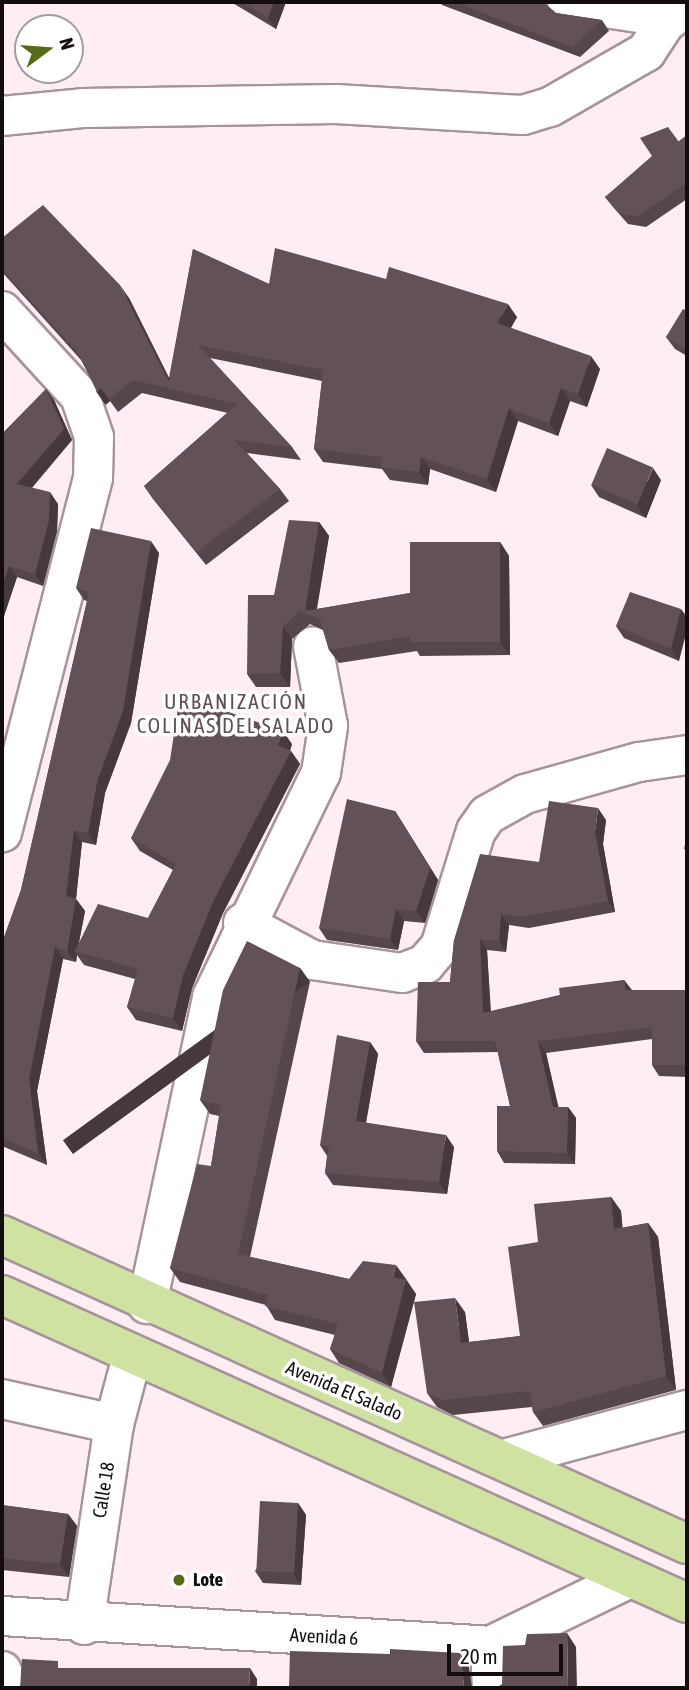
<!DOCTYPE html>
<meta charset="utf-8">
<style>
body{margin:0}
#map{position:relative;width:689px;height:1690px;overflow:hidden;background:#ffedf4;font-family:"Asap Condensed",sans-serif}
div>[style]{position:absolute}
.roads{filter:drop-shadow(2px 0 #a7939b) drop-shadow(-2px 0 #a7939b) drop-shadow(0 2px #a7939b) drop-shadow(0 -2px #a7939b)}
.minor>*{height:38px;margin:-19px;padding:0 19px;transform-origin:19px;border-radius:19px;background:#fff}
.primary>*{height:38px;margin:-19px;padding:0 19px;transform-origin:19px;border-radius:19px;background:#cfe2a1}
.wall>*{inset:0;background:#55464d}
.shaded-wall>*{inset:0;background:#45393e;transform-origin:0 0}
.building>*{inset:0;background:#635159;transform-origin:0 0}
.dots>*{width:19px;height:19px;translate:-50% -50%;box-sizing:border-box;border:4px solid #fff;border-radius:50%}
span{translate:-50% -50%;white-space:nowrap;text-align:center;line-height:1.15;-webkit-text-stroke:7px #fff;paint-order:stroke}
.street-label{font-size:19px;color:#140d10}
.poi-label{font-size:19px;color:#140d10;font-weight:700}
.left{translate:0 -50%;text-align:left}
.neighbourhood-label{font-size:21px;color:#604d55;letter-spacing:2px}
.frame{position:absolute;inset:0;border:4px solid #140d10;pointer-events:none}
.north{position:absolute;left:14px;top:14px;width:70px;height:70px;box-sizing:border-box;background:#fff;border:2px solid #a19e9f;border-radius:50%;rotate:74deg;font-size:19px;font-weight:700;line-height:28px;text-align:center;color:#140d10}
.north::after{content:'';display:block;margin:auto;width:24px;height:32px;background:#566b19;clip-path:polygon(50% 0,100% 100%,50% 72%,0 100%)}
.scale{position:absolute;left:447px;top:1644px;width:116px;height:32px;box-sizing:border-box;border:4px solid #140d10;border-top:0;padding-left:9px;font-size:21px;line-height:24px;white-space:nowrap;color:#140d10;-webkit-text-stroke:5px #fff;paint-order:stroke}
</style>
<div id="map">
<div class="roads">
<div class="minor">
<div style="left:567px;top:2px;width:106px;rotate:8.7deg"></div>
<div style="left:2px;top:116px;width:81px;rotate:-5.6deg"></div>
<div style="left:83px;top:108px;width:253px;rotate:-0.9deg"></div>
<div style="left:336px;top:104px;width:187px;rotate:3.4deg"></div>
<div style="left:523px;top:115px;width:28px;rotate:-17deg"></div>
<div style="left:550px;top:107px;width:111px;rotate:-29.8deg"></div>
<div style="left:646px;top:52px;width:60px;rotate:-56.6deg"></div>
<div style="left:2px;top:311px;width:115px;rotate:47.5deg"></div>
<div style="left:80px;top:396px;width:43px;rotate:71.1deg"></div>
<div style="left:94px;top:437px;width:41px;rotate:91.4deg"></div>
<div style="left:93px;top:478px;width:366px;rotate:104.4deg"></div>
<div style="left:243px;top:923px;width:78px;rotate:28.2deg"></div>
<div style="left:312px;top:960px;width:91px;rotate:8.2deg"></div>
<div style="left:402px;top:973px;width:25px;rotate:-21deg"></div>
<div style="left:425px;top:964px;width:23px;rotate:-49deg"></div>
<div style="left:440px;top:947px;width:121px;rotate:-72.8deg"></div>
<div style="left:476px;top:831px;width:19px;rotate:-55deg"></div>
<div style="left:487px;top:815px;width:43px;rotate:-28.9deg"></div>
<div style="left:525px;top:794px;width:118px;rotate:-15.7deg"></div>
<div style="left:639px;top:762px;width:49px;rotate:-8.3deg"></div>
<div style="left:147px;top:1304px;width:314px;rotate:-78deg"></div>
<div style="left:212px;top:997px;width:249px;rotate:-64.1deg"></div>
<div style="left:321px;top:773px;width:48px;rotate:-81.5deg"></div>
<div style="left:328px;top:726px;width:81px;rotate:-100.6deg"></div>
<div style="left:2px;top:1399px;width:115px;rotate:12.6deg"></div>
<div style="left:504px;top:1459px;width:189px;rotate:-15deg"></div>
<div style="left:2px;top:1616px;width:489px;rotate:3.5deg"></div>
<div style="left:490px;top:1646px;width:156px;rotate:-25.9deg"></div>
<div style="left:84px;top:1625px;width:203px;rotate:-81.5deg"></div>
<div style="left:114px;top:1424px;width:69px;rotate:-75deg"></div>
<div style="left:490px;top:1646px;width:42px;rotate:87.3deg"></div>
<div style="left:2px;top:1671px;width:17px;rotate:83deg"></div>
</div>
<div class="primary">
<div style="left:2px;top:1235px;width:751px;rotate:24.28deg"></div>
<div style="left:2px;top:1295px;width:751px;rotate:24.21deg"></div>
</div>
</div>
<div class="wall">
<div style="clip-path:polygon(231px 2px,286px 2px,276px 29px)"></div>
<div style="clip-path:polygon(440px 2px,543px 2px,556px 13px,602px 20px,609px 31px,580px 57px,442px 5px)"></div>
<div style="clip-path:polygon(687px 135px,687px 199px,646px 227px,628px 224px,613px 207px,605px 197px)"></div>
<div style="clip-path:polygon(2px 238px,129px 298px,169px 378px,193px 249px,269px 284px,517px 317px,511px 328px,600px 369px,587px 407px,570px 401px,558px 436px,518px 421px,496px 492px,430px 469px,428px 485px,390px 480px,382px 469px,323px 462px,314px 449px,322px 381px,210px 358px,292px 447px,301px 460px,247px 453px,280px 489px,289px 501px,206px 565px,153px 499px,144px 486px,228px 413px,142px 393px,118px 412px,110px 401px,106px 405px,81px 360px,2px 272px)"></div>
<div style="clip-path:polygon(687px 311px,687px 356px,675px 349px,666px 337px)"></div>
<div style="clip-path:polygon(46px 389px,54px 400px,72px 440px,32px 488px,58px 504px,57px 531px,43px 586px,17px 577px,2px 622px,2px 434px)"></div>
<div style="clip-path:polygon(661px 480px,646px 518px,599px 497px,591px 485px)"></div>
<div style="clip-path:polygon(319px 522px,329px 536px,317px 609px,410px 593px,500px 542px,509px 556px,510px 655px,420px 656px,417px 651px,339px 663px,329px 650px,323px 630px,310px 624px,292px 639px,290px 687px,256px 687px,247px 674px,274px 595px)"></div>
<div style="clip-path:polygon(159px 553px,131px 723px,105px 793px,96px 845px,82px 842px,76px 899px,85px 911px,79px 943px,148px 918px,173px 870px,140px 851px,131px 838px,292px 744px,290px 750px,300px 764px,223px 913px,192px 988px,182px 1031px,136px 1020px,127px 1007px,135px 979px,84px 965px,77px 955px,76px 962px,63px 959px,37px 1091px,47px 1165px,2px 1146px,2px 943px,21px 890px,87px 601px,84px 600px,76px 588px)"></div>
<div style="clip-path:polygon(681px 609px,679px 661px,624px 638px,616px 626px)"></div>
<div style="clip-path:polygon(395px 811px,438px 880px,425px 923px,404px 921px,398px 950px,327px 940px,319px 928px)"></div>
<div style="clip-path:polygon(606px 820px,603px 844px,615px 912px,529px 928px,509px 925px,506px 952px,487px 950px,491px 1011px,624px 980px,632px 990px,687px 990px,687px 1077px,659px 1076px,652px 1065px,652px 1039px,546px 1053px,558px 1107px,568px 1107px,576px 1118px,575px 1164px,504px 1163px,497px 1151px,510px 1106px,498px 1052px,424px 1053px,416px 1041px,450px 982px,454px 940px)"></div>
<div style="clip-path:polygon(300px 968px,310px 982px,250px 1257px,349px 1279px,406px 1279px,416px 1294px,391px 1387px,339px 1363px,330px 1349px,335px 1335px,275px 1320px,266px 1305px,180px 1282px,170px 1268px,211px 1166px,219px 1116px,210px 1114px,200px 1100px)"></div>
<div style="clip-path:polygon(370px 1042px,378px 1054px,366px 1123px,454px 1147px,447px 1194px,333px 1185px,325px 1173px,327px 1156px,320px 1145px)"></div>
<div style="clip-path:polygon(611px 1197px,621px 1211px,622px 1228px,648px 1223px,658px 1237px,676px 1390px,543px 1426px,533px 1412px,532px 1407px,453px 1415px,437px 1407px,427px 1393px,465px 1312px,469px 1342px,520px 1336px,538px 1242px)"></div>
<div style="clip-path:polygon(298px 1503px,306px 1515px,301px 1585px,263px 1583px,255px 1571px)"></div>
<div style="clip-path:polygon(2px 1505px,68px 1514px,77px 1526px,69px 1577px,2px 1570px)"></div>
</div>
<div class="shaded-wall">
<div style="clip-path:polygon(274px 2px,286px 2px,276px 29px,268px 18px)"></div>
<div style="clip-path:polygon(120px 285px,129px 298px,175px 390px,169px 382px)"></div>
<div style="clip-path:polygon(508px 304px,517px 317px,506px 336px,497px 323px)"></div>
<div style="clip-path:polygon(591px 356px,600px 369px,587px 407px,578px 394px)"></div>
<div style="left:101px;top:388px;width:16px;height:6px;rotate:55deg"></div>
<div style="clip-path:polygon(561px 388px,570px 401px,558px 436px,549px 423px)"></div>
<div style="clip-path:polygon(46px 389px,54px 400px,72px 440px,25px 495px,17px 484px)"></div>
<div style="clip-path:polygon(509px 408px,518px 421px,496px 492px,487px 479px)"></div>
<div style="clip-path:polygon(421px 457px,430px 469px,428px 485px,419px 472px)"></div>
<div style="clip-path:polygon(653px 468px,661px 480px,646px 518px,637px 506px)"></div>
<div style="clip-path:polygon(50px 492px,58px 504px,57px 531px,43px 586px,35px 574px)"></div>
<div style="clip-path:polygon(319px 522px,329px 536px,315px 617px,305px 611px)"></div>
<div style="clip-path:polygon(151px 541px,159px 553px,131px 723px,105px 793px,96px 845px,88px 833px,97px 782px)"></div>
<div style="clip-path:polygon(500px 542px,509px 556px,510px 655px,500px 642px)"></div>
<div style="clip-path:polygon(9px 566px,17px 577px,2px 622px,2px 587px)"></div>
<div style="clip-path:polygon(681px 609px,687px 617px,687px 630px,679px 661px,671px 649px)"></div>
<div style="clip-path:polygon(283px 626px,292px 639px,290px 687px,280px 673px)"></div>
<div style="clip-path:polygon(283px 731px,292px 744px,288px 757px,291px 751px,300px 764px,223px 913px,192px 988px,182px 1031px,173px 1018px,183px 975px)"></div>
<div style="clip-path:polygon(598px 808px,606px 820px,603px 844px,615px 912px,608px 901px,595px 833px)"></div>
<div style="clip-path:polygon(395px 811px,438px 880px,425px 923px,416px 911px)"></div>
<div style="clip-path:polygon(74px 830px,82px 842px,75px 908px,66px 896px)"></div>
<div style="clip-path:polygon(76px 899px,85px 911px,77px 952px,75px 951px,77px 955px,76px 962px,67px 951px)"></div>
<div style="clip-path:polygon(396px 909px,404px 921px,398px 950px,390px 939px)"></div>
<div style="clip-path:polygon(501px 914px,509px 925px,506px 952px,499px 941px)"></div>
<div style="clip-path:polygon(480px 939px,487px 950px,491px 1024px,483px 1013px)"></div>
<div style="clip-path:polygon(55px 947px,63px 959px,37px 1091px,47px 1165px,38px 1153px,29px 1079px)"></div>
<div style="left:300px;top:968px;width:17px;height:293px;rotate:54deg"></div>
<div style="clip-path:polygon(624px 980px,632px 991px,626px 990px)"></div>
<div style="clip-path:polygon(538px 1041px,546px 1053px,561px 1118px,553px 1107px)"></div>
<div style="clip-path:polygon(370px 1042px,378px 1054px,364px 1133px,356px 1121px)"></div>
<div style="clip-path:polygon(568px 1107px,576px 1118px,575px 1164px,567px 1153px)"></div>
<div style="clip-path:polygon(446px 1135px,454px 1147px,447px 1194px,439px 1182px)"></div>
<div style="clip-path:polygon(611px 1197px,621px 1211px,624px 1243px,614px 1229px)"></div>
<div style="clip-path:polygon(648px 1223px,658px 1237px,676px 1390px,666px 1376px)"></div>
<div style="clip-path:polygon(396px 1265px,406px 1279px,403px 1291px,393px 1277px)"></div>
<div style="clip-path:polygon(406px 1280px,416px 1294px,391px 1387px,382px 1373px)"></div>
<div style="clip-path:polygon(455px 1298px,465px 1312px,471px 1357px,461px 1343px)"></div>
<div style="clip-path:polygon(298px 1503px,306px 1515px,301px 1585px,293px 1574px)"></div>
<div style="clip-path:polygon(68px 1514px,77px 1526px,69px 1577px,60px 1564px)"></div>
<div style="clip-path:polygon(567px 1633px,576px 1647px,577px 1688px,568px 1688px)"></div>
<div style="clip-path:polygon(460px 1653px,469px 1667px,472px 1688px,466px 1688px,464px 1686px)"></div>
<div style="clip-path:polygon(250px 1668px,257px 1679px,257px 1688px,249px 1688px)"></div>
</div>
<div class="building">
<div style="clip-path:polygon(242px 2px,274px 2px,268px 18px)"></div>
<div style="clip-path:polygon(454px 2px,543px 2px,556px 13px,602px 20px,572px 47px)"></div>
<div style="clip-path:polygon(668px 127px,679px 142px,687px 135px,687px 183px,638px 216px,620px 214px,605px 197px,652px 156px,640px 138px)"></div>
<div style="clip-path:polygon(43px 205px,120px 285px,169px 382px,193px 249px,269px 284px,275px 248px,386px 279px,389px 267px,508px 304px,497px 323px,591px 356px,578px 394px,561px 388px,549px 423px,509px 408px,487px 479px,421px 457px,419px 472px,381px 467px,383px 457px,314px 449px,323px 370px,198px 345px,292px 447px,234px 440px,280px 489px,197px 552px,144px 486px,237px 404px,133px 380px,109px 399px,101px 388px,97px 392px,78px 353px,2px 269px,2px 238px)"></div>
<div style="clip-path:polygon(683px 309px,687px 311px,687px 350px,666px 337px)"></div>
<div style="clip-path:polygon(46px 389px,64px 429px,17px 484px,50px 492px,49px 520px,35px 574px,9px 566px,2px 587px,2px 434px)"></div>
<div style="left:607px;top:448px;width:50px;height:40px;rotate:23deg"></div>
<div style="clip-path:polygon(289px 520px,319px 522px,305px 611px,410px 593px,410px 542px,500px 542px,500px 642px,410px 642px,410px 636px,329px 650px,320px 619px,300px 611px,283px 626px,280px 673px,247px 674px,248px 595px,274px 595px)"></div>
<div style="clip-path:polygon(91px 528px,151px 541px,123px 711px,97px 782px,88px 833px,74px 830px,66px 896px,76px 899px,67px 951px,55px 947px,29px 1079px,38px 1153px,2px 1138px,2px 943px,21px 890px,89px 592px,76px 588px)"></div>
<div style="clip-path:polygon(630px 592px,681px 609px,671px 649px,616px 626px)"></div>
<div style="clip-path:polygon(180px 695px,283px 731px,278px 745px,291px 751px,214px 900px,183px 975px,173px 1018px,127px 1007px,138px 969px,75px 951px,98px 904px,148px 918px,176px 864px,131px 838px,170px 760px)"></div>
<div style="clip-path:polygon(347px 799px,395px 811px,430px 868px,416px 911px,396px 909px,390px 939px,319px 928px)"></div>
<div style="clip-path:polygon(549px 801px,598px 808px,595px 833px,608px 901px,521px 917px,501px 914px,499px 941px,480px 939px,483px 1013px,560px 996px,559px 988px,624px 980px,626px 990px,687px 990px,687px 1065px,652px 1065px,652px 1027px,538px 1041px,553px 1107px,568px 1107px,567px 1153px,497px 1151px,497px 1106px,510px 1106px,495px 1041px,416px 1041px,418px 982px,450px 982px,454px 940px,480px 854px,539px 862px)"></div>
<div style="clip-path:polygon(687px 836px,687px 850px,684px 849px)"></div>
<div style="clip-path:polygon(247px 941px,300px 968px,238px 1254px,349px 1279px,363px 1261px,396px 1265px,393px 1277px,406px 1280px,382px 1373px,330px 1349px,338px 1324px,265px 1306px,268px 1295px,170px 1268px,197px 1164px,211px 1166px,221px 1105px,200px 1100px,223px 990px)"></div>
<div style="clip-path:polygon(337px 1035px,370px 1042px,356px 1121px,446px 1135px,439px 1182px,325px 1173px,329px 1146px,320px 1145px)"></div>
<div style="clip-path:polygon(611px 1197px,614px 1229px,648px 1223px,666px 1376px,533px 1412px,530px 1391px,443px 1400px,427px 1393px,414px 1302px,455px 1298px,461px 1343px,520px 1336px,508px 1247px,538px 1242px,534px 1204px)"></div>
<div style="left:260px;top:1501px;width:38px;height:70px;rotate:3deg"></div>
<div style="clip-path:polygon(2px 1505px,68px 1514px,60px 1564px,2px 1558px)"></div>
<div style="clip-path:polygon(567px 1633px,568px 1688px,496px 1688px,502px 1684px,503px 1646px,525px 1645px,527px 1634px)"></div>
<div style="clip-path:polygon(390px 1649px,460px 1653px,464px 1686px,469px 1688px,328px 1688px,289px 1687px,290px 1651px,390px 1654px)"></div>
<div style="clip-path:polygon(22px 1659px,58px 1661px,58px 1668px,250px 1668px,249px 1688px,20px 1688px)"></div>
</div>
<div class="dots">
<div style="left:179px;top:1580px;background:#566b19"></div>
</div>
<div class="street-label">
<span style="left:344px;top:1391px;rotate:23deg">Avenida El Salado</span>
<span style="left:104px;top:1490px;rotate:-81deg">Calle 18</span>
<span style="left:324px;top:1637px;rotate:3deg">Avenida 6</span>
</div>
<div class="poi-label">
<span class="left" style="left:193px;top:1580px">Lote</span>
</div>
<div class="neighbourhood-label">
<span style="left:236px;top:713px">URBANIZACIÓN<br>COLINAS DEL SALADO</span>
</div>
<div class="frame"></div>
<div class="north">N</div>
<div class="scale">20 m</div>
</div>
